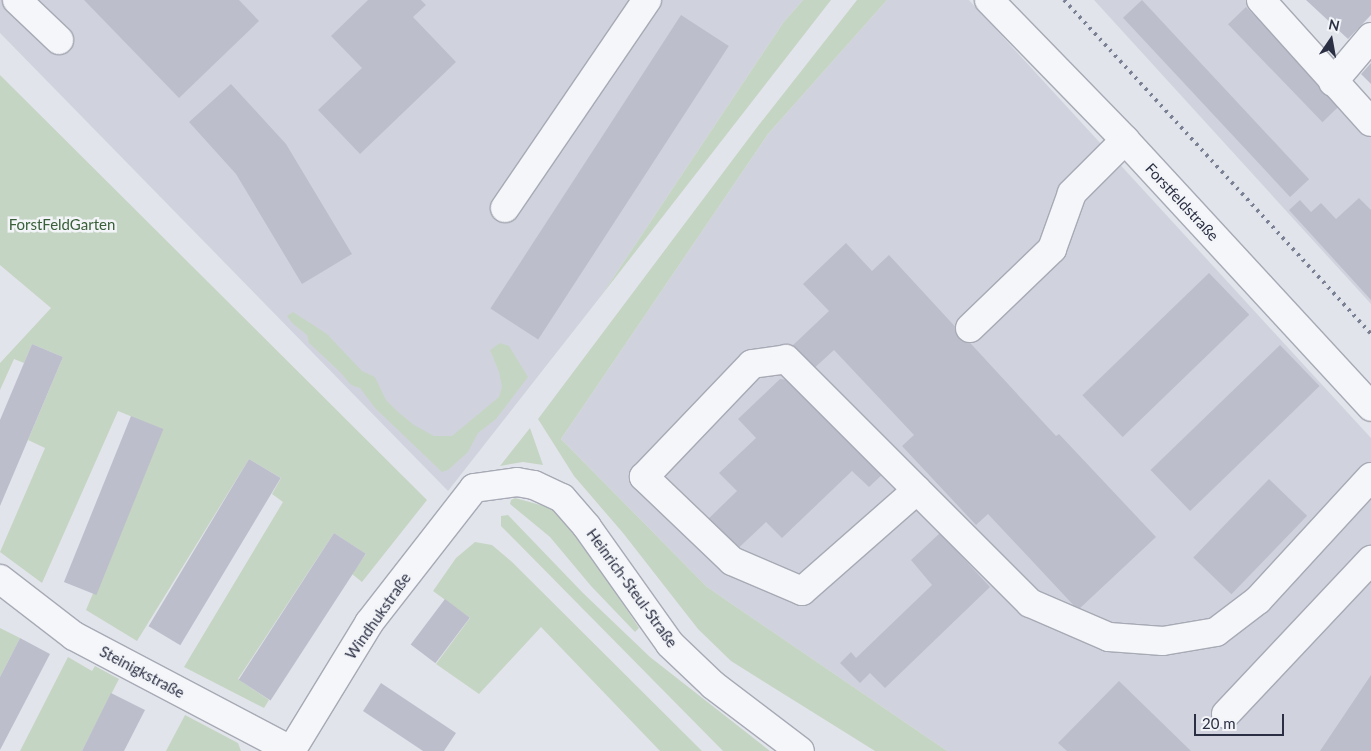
<!DOCTYPE html>
<meta charset="utf-8">
<style>
body{margin:0}
#map{position:relative;width:1371px;height:751px;overflow:hidden;background:#e2e4eb;font-family:Lato,sans-serif}
div>[style]{position:absolute}
.built>*{inset:0;background:#d0d3dd}
.green>*{inset:0;background:#c5d5c3}
.building>*{inset:0;background:#bcbfcb;transform-origin:0 0}
.roads{filter:drop-shadow(1px 0 #a7aab5) drop-shadow(-1px 0 #a7aab5) drop-shadow(0 1px #a7aab5) drop-shadow(0 -1px #a7aab5)}
.minor>*{height:28px;margin:-14px;padding:0 14px;transform-origin:14px;border-radius:14px;background:#f5f6f9}
.rail>*{height:4px;margin-top:-2px;transform-origin:0;background:repeating-linear-gradient(90deg,#7b8195 0 2.5px,transparent 0 7.5px)}
span{translate:-50% -50%;white-space:nowrap;text-align:center;line-height:1.15;-webkit-text-stroke:5px #f2f4f8;paint-order:stroke}
.street-label{font-size:15px;color:#2a2f43}
.park-label{font-size:15px;color:#385f37}
.north{position:absolute;left:1306px;top:15px;width:50px;height:50px;-webkit-text-stroke:4px #f2f4f8;paint-order:stroke;rotate:12deg;font-size:14px;font-weight:700;line-height:20px;text-align:center;color:#2a2f43}
.north::after{content:'';display:block;margin:auto;width:18px;height:22px;background:#2a2f43;clip-path:polygon(50% 0,100% 100%,50% 72%,0 100%)}
.scale{position:absolute;left:1194px;top:714px;width:90px;height:22px;box-sizing:border-box;border:2px solid #2a2f43;border-top:0;padding-left:6px;font-size:15px;line-height:18px;white-space:nowrap;color:#2a2f43;-webkit-text-stroke:4px #f2f4f8;paint-order:stroke}
</style>
<div id="map">
<div class="built">
<div style="clip-path:polygon(0 0,803px 0,783px 23px,601px 296px,448px 491px,0 33px)"></div>
<div style="clip-path:polygon(887px 0,969px 0,1371px 438px,1371px 751px,947px 751px,707px 587px,561px 439px,768px 134px)"></div>
<div style="clip-path:polygon(1094px 0,1271px 0,1371px 110px,1371px 304px)"></div>
</div>
<div class="green">
<div style="clip-path:polygon(803px 0,831px 0,601px 296px,783px 23px)"></div>
<div style="clip-path:polygon(857px 0,887px 0,768px 134px,561px 439px,707px 587px,947px 751px,875px 751px,731px 661px,698px 629px,623px 533px,574px 476px,538px 419px,758px 126px)"></div>
<div style="clip-path:polygon(0 75px,427px 500px,362px 582px,352px 574px,366px 554px,334px 533px,238px 679px,269px 700px,264px 708px,184px 667px,283px 502px,272px 494px,281px 478px,249px 459px,137px 641px,86px 610px,162px 429px,118px 411px,42px 583px,0 552px,45px 448px,28px 440px,63px 357px,32px 344px,24px 363px,14px 359px,0 390px,0 363px,51px 308px,0 265px)"></div>
<div style="clip-path:polygon(293px 312px,327px 334px,362px 371px,375px 377px,386px 400px,398px 412px,414px 425px,434px 436px,452px 436px,499px 397px,502px 387px,499px 372px,490px 350px,500px 343px,509px 346px,528px 377px,496px 419px,478px 433px,468px 452px,448px 470px,442px 472px,375px 408px,360px 388px,351px 385px,340px 372px,309px 343px,307px 335px,292px 323px,287px 316px)"></div>
<div style="clip-path:polygon(530px 428px,543px 465px,523px 462px,500px 466px)"></div>
<div style="clip-path:polygon(515px 498px,555px 509px,577px 535px,639px 628px,635px 632px,591px 586px,550px 537px,510px 504px,511px 500px)"></div>
<div style="clip-path:polygon(508px 515px,583px 593px,650px 657px,770px 751px,723px 751px,501px 526px,501px 516px)"></div>
<div style="clip-path:polygon(475px 542px,492px 545px,512px 562px,702px 751px,660px 751px,541px 627px,479px 694px,436px 664px,470px 618px,433px 591px,456px 558px)"></div>
<div style="clip-path:polygon(0 628px,20px 638px,0 677px)"></div>
<div style="clip-path:polygon(68px 657px,92px 671px,95px 666px,119px 679px,82px 751px,20px 751px)"></div>
<div style="clip-path:polygon(185px 715px,238px 743px,241px 751px,166px 751px)"></div>
</div>
<div class="building">
<div style="clip-path:polygon(84px 0,239px 0,259px 21px,179px 98px)"></div>
<div style="clip-path:polygon(368px 0,421px 0,426px 5px,413px 17px,456px 62px,360px 154px,318px 110px,362px 68px,331px 36px)"></div>
<div style="left:1142px;top:0;width:245px;height:26px;rotate:47deg"></div>
<div style="clip-path:polygon(1306px 0,1371px 0,1371px 15px,1348px 39px)"></div>
<div style="left:1246px;top:7px;width:136px;height:25px;rotate:46deg"></div>
<div style="left:681px;top:15px;width:57px;height:350px;rotate:33deg"></div>
<div style="clip-path:polygon(1371px 63px,1371px 84px,1361px 74px)"></div>
<div style="clip-path:polygon(231px 84px,286px 144px,352px 254px,302px 284px,236px 174px,189px 122px)"></div>
<div style="clip-path:polygon(1359px 198px,1371px 210px,1371px 300px,1289px 210px,1300px 200px,1311px 212px,1321px 203px,1336px 219px)"></div>
<div style="clip-path:polygon(846px 243px,872px 271px,889px 255px,1056px 436px,1059px 434px,1156px 537px,1078px 610px,988px 514px,976px 525px,902px 446px,914px 435px,834px 350px,811px 371px,790px 348px,829px 311px,803px 284px)"></div>
<div style="left:1209px;top:273px;width:58px;height:176px;rotate:46deg"></div>
<div style="clip-path:polygon(32px 344px,63px 357px,0 506px,0 420px)"></div>
<div style="left:1280px;top:345px;width:57px;height:180px;rotate:46deg"></div>
<div style="clip-path:polygon(780px 379px,789px 380px,885px 472px,869px 487px,852px 471px,782px 538px,766px 522px,731px 555px,702px 525px,737px 491px,719px 473px,756px 438px,738px 419px)"></div>
<div style="left:131px;top:416px;width:35px;height:179px;rotate:22deg"></div>
<div style="left:249px;top:459px;width:37px;height:195px;rotate:31deg"></div>
<div style="left:1269px;top:479px;width:53px;height:109px;rotate:44deg"></div>
<div style="left:334px;top:533px;width:38px;height:175px;rotate:33deg"></div>
<div style="clip-path:polygon(940px 533px,990px 587px,885px 688px,870px 673px,860px 683px,840px 663px,851px 652px,856px 658px,932px 585px,911px 560px)"></div>
<div style="left:445px;top:599px;width:31px;height:57px;rotate:37deg"></div>
<div style="clip-path:polygon(20px 638px,50px 654px,0 750px,0 677px)"></div>
<div style="clip-path:polygon(1371px 675px,1371px 751px,1320px 751px)"></div>
<div style="clip-path:polygon(1119px 681px,1191px 751px,1067px 751px,1058px 743px)"></div>
<div style="clip-path:polygon(381px 683px,456px 733px,444px 751px,423px 751px,363px 711px)"></div>
<div style="clip-path:polygon(111px 693px,145px 710px,124px 751px,82px 751px)"></div>
</div>
<div class="roads">
<div class="minor">
<div style="left:17px;top:0;width:58px;rotate:43.6deg"></div>
<div style="left:989px;top:0;width:195px;rotate:45.8deg"></div>
<div style="left:1125px;top:140px;width:363px;rotate:47.3deg"></div>
<div style="left:1261px;top:0;width:164px;rotate:48deg"></div>
<div style="left:1333px;top:82px;width:59px;rotate:-49.8deg"></div>
<div style="left:505px;top:208px;width:252px;rotate:-55.7deg"></div>
<div style="left:970px;top:328px;width:114px;rotate:-43.9deg"></div>
<div style="left:1052px;top:249px;width:59px;rotate:-70.3deg"></div>
<div style="left:1072px;top:193px;width:75px;rotate:-45deg"></div>
<div style="left:917px;top:490px;width:153px;rotate:138.7deg"></div>
<div style="left:802px;top:591px;width:76px;rotate:-156.8deg"></div>
<div style="left:732px;top:561px;width:122px;rotate:-136.3deg"></div>
<div style="left:644px;top:477px;width:156px;rotate:-46.3deg"></div>
<div style="left:752px;top:364px;width:34px;rotate:-8deg"></div>
<div style="left:786px;top:359px;width:345px;rotate:45deg"></div>
<div style="left:1030px;top:603px;width:86px;rotate:23.3deg"></div>
<div style="left:1109px;top:637px;width:54px;rotate:4.2deg"></div>
<div style="left:1163px;top:641px;width:54px;rotate:-9.6deg"></div>
<div style="left:1216px;top:632px;width:53px;rotate:-37.3deg"></div>
<div style="left:1258px;top:600px;width:167px;rotate:-47.4deg"></div>
<div style="left:0;top:579px;width:93px;rotate:37.6deg"></div>
<div style="left:74px;top:636px;width:246px;rotate:27.8deg"></div>
<div style="left:1226px;top:714px;width:212px;rotate:-46.7deg"></div>
<div style="left:291px;top:751px;width:150px;rotate:-58.6deg"></div>
<div style="left:369px;top:623px;width:171px;rotate:-52.1deg"></div>
<div style="left:474px;top:488px;width:43px;rotate:-7.9deg"></div>
<div style="left:517px;top:482px;width:17px;rotate:10deg"></div>
<div style="left:534px;top:485px;width:31px;rotate:25deg"></div>
<div style="left:562px;top:498px;width:38px;rotate:49deg"></div>
<div style="left:587px;top:527px;width:143px;rotate:54.6deg"></div>
<div style="left:670px;top:644px;width:59px;rotate:43.6deg"></div>
<div style="left:713px;top:685px;width:109px;rotate:37.2deg"></div>
</div>
</div>
<div class="rail">
<div style="left:1064px;top:0;width:454px;rotate:47.4deg"></div>
</div>
<div class="street-label">
<span style="left:1182px;top:202px;rotate:47deg">Forstfeldstraße</span>
<span style="left:632px;top:588px;rotate:54deg">Heinrich-Steul-Straße</span>
<span style="left:378px;top:616px;rotate:-55deg">Windhukstraße</span>
<span style="left:142px;top:672px;rotate:28deg">Steinigkstraße</span>
</div>
<div class="park-label">
<span style="left:62px;top:225px">ForstFeldGarten</span>
</div>
<div class="north">N</div>
<div class="scale">20 m</div>
</div>
